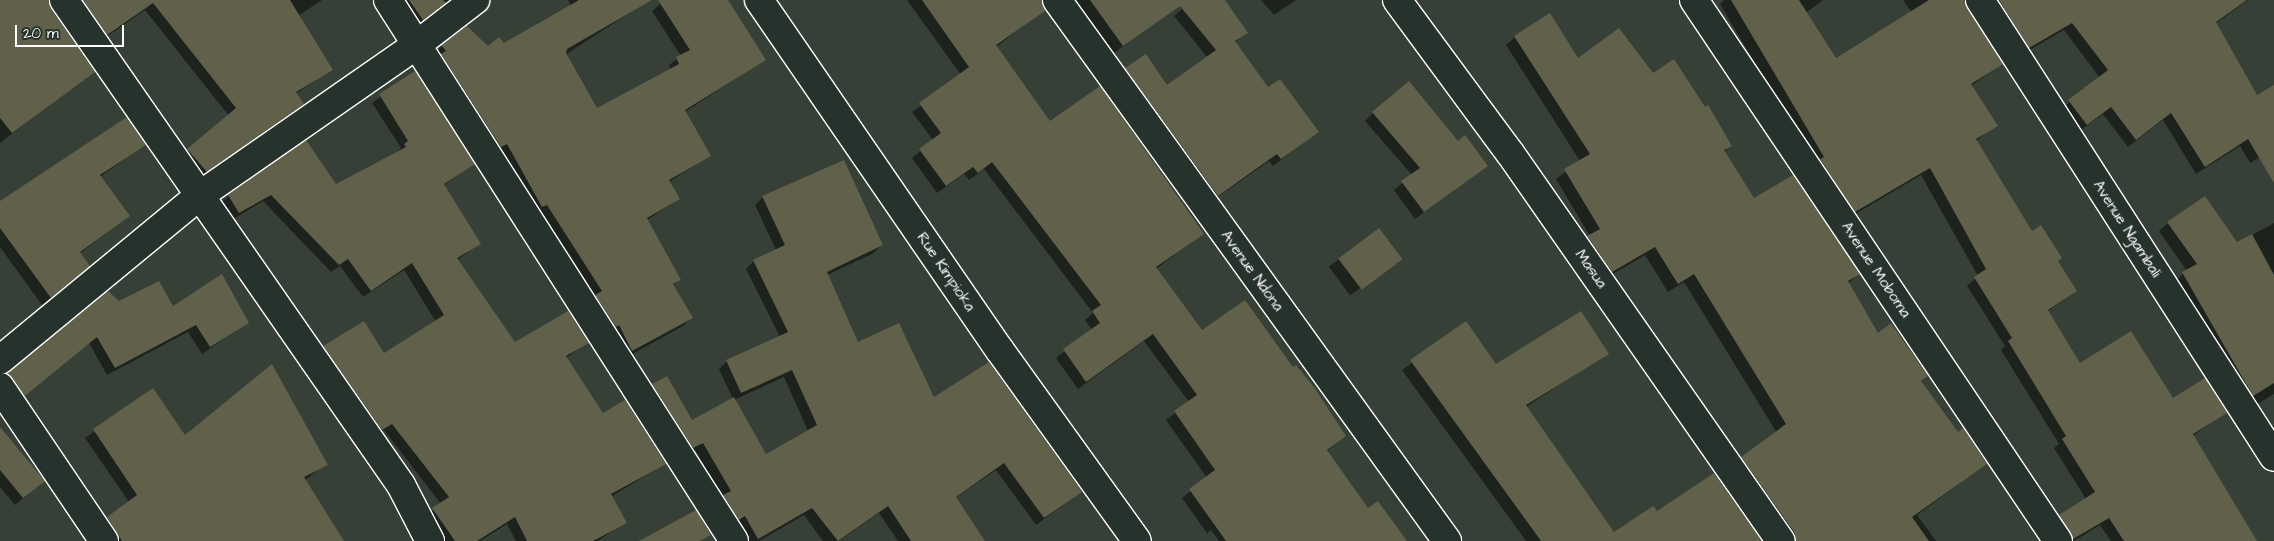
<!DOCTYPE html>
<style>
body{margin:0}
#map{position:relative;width:2274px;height:541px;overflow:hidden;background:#374036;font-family:"Architects Daughter",sans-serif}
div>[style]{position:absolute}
.shadow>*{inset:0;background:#0007;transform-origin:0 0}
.building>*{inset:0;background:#60604b;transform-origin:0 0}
.roads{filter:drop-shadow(1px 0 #fff) drop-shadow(-1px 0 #fff) drop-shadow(0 1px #fff) drop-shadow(0 -1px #fff)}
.minor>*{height:28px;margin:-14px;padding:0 14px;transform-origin:14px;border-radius:14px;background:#26332d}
span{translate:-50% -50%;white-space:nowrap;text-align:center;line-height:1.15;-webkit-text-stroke:5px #26332d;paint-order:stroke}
.street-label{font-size:15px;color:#fff}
.scale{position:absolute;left:15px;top:25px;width:109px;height:22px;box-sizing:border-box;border:2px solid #fff;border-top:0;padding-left:6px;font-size:15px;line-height:18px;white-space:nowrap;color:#fff;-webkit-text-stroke:4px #26332d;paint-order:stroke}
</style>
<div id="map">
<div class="shadow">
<div style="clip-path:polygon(0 0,49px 0,50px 9px,93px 71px,0 143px)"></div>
<div style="clip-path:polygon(70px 0,322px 0,298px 16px,331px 70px,295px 94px,302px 104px,294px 112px,198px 179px,180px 157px,229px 116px,145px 10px,99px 42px)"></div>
<div style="clip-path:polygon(397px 0,450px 0,415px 26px)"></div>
<div style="clip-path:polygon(568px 0,637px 0,640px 6px,565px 55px,597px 110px,671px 70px,669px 65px,681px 56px,652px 11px,665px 0,727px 0,764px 60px,685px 112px,709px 156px,669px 182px,679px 199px,647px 220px,679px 280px,673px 286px,691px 318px,683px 326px,625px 358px,435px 54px,442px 46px,487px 48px,503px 45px,571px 6px)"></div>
<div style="clip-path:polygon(907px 0,1042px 0,1044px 10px,996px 47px,1049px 123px,1202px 234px,1156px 269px,1201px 332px,1293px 369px,1345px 436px,1326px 452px,1368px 510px,1405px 541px,1219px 541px,1211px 530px,1207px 533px,1182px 498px,1207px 478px,1166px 420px,1189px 402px,1144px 341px,1078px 389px,1056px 358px,1092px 330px,1085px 320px,1093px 313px,984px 169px,969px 180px,964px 174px,937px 193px,912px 158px,933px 140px,912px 112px,961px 75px)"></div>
<div style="clip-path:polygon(1076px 0,1159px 0,1168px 12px,1114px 53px)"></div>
<div style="clip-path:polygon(1192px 0,1223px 0,1246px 32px,1235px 43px,1268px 89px,1317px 132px,1273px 166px,1269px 161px,1209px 203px,1118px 77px,1126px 69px,1166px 87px,1208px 58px,1174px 16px)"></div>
<div style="clip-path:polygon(1261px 0,1296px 0,1274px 15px)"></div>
<div style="clip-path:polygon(1724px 0,1823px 0,1806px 13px,1836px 60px,1912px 13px,1903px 0,1964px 0,2001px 64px,1971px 86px,1996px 125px,1976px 141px,2031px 232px,2057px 262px,2076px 291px,2047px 312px,2079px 365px,2173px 400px,2225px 412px,2193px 436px,2187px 541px,2111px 541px,2100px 525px,2074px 541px,2062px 541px,2052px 523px,2086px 499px,2054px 448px,2059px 444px,2001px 350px,2005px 346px,1967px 286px,1978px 276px,1921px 175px,1847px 219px,1720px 4px)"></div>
<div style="clip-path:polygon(1984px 0,2248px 0,2215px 24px,2256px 97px,2274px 87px,2274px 149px,2250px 163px,2240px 146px,2196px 174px,2163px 120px,2128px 147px,2103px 114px,2078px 132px,2061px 109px,2100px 78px,2064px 30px,2021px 55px)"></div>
<div style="clip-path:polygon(1515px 37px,1578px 59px,1652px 74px,1731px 145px,1724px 152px,1754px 200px,1858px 274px,1848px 284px,1877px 335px,1927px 376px,1920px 382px,1958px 433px,1986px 464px,1917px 515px,1936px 541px,1783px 541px,1733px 466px,1777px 433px,1684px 282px,1668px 292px,1645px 255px,1603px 280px,1579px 246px,1590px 236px,1556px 179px,1580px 161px,1506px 45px)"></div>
<div style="clip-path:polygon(414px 73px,473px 164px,443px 186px,479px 244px,457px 260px,515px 343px,587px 343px,566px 358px,603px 415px,664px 464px,611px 497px,625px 522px,598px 541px,516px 541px,507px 524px,480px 541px,442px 541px,426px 517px,441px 504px,384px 430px,374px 437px,317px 354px,324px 347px,383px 355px,436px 322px,404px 270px,363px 297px,340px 266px,331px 272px,263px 201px,232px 220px,221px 203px,229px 196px,335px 186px,397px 152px,401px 148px,372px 103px)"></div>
<div style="clip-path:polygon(1373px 113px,1458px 142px,1486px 165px,1415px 219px,1394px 190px,1412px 175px,1365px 121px)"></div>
<div style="clip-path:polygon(144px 145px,100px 177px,129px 216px,79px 254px,80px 274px,42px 305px,0 247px,0 203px)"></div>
<div style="clip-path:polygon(evenodd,763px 197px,881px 245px,874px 253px,827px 275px,858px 344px,933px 399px,1081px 492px,1036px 525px,996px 470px,955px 498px,984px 541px,898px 541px,879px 513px,839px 541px,823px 541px,804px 515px,759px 541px,747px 541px,695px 450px,685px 455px,646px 393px,653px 385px,692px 422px,733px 399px,719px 369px,727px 361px,780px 337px,746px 269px,754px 261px,776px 250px,755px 205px,763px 197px,784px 377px,808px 431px,765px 456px,734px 400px,784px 377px)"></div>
<div style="clip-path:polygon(2168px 223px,2237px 243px,2274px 223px,2274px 394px,2251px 408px,2174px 282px,2187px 271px,2159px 231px)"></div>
<div style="left:1379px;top:230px;width:36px;height:62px;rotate:54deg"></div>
<div style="clip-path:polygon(119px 303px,172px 308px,248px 322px,202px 354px,188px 332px,107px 375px,89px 343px,21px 399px,5px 379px)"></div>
<div style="clip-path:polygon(1466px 323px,1496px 366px,1607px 353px,1526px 407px,1613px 534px,1656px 512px,1714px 475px,1762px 541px,1526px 541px,1402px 370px)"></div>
<div style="clip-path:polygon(153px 390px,184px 437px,326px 464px,305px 480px,343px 541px,110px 541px,100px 526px,129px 502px,85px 438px)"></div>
<div style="clip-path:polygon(0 428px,43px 481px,15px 505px,0 487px)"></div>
</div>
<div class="building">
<div style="clip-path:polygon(0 0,49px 0,51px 9px,95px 72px,12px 133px,0 118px)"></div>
<div style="clip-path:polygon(83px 0,290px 0,333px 70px,296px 92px,304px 104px,207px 172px,187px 149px,236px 108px,153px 3px,107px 35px)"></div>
<div style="clip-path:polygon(409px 0,443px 0,446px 3px,423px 20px)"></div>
<div style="clip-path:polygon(579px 0,652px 0,567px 49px,566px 53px,597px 108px,679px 64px,676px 57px,690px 50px,658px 0,728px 0,766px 60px,685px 110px,711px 156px,669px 180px,680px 199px,647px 218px,681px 280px,673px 284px,693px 318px,632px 351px,619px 325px,616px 327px,595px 295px,602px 291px,547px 205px,542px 207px,507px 144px,501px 147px,441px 54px,446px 51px,441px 45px,467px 26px,488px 46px,499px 37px,504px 43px)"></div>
<div style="clip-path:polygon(922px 0,1042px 0,1045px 11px,996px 45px,1050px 121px,1100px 86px,1204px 234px,1156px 267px,1202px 330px,1245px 300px,1293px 367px,1296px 365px,1314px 387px,1346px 436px,1327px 450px,1368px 508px,1378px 501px,1407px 541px,1226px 541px,1189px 489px,1215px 470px,1174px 411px,1197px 395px,1153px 334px,1086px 382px,1063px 349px,1100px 323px,1092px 311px,1101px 305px,992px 162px,978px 173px,973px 167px,946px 186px,919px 149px,941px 133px,919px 103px,969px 67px)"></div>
<div style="clip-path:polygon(1090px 0,1225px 0,1248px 33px,1235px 41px,1268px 87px,1280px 79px,1319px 132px,1281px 159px,1277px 154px,1218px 196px,1125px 68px,1146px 54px,1167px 85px,1216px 50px,1180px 6px,1123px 46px)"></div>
<div style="clip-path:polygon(1731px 0,1799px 0,1836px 58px,1929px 0,1964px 0,2003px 64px,1971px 84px,1998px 126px,1976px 139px,2032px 231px,2041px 225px,2062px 258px,2058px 261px,2077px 291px,2048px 310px,2080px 363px,2131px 331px,2173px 398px,2205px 378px,2227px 413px,2193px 434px,2257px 541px,2124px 541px,2109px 518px,2073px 539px,2059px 515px,2095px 492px,2062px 439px,2066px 436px,2008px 341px,2012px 338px,1974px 277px,1986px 269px,1930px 168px,1855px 212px,1820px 159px,1824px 157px)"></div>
<div style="clip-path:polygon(1999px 0,2247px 0,2216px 22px,2257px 95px,2274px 85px,2274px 183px,2248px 139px,2205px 167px,2171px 113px,2136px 140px,2111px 107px,2087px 125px,2068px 100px,2108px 70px,2072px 23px,2029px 48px)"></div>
<div style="clip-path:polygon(1550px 13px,1578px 58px,1619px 28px,1653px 73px,1674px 59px,1705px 107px,1708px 105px,1732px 146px,1724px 150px,1754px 198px,1793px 175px,1860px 274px,1848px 281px,1878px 333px,1891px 323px,1928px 376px,1921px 381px,1958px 432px,1963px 428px,1987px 464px,1912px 517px,1929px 541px,1796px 541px,1794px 532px,1741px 457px,1786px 424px,1694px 274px,1678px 284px,1655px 247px,1612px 272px,1587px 236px,1600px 229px,1564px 169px,1590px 154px,1514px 36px)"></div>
<div style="clip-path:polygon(415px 71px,475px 164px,444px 184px,481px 244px,457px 258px,515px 342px,568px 311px,589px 343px,566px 356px,603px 413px,625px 400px,666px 464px,611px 494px,627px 523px,593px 541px,527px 541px,515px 517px,477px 541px,455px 541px,432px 508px,449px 497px,392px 424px,382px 430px,323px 346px,364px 321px,384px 353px,444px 315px,412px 263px,371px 291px,348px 259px,339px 265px,271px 195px,239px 213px,228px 195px,306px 140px,336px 184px,406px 147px,404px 144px,408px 141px,379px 94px)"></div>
<div style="clip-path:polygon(1409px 81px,1458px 141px,1465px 135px,1488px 166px,1424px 212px,1401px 181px,1420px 168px,1372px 112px)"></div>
<div style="clip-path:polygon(127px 117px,146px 145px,100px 175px,130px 216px,80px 252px,90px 266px,51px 298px,0 228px,0 201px)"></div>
<div style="clip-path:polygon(844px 160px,883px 245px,827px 272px,858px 342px,899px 323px,934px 397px,989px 362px,1082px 492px,1044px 518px,1004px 463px,956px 497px,985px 541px,911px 541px,888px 506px,838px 541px,812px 508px,758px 539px,745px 516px,739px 520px,723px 495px,731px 491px,703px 443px,693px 448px,652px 384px,667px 376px,692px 420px,734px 397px,766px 454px,817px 425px,792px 370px,741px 393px,726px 360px,788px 332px,753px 260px,785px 245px,762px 196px)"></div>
<div style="clip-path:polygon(2205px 196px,2237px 242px,2252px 234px,2274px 275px,2274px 383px,2253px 396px,2182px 272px,2197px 264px,2167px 222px)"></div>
<div style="left:1379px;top:228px;width:39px;height:51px;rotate:53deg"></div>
<div style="clip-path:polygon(222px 274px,249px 323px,210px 347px,196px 325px,115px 368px,97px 337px,25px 396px,7px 373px,108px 291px,119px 301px,159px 281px,173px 306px)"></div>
<div style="clip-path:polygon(1581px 311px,1609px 354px,1526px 405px,1614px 532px,1653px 506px,1657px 511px,1714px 473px,1762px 541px,1541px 541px,1410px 360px,1466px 321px,1496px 364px)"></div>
<div style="clip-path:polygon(272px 364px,328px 465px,304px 477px,344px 541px,122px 541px,107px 517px,137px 495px,93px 429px,153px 388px,185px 435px)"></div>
<div style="clip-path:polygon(0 427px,45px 481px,23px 498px,0 470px)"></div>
<div style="clip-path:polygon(696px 510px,711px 535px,700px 541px,639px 541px)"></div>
</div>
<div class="roads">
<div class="minor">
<div style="left:64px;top:0;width:591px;rotate:55.21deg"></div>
<div style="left:401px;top:485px;width:63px;rotate:62.6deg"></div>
<div style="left:388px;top:0;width:642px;rotate:57.4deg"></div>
<div style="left:759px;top:0;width:424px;rotate:55.5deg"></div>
<div style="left:999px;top:349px;width:236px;rotate:54.3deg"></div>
<div style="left:1057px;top:0;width:667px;rotate:54.21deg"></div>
<div style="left:1397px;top:0;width:190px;rotate:53.6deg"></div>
<div style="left:1510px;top:153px;width:473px;rotate:55.1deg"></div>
<div style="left:1694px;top:0;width:652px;rotate:56.07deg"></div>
<div style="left:1980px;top:0;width:543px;rotate:57.25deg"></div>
<div style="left:0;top:360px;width:258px;rotate:-39.5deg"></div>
<div style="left:199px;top:196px;width:263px;rotate:-34.8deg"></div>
<div style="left:415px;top:46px;width:76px;rotate:-37.5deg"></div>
<div style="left:0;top:387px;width:186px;rotate:56deg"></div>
</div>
</div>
<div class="street-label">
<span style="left:2127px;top:229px;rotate:57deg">Avenue Ngambali</span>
<span style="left:1591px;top:269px;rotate:55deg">Masua</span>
<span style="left:1876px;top:270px;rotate:56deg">Avenue Moboma</span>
<span style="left:1252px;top:271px;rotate:54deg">Avenue Ndona</span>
<span style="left:946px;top:272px;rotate:56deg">Rue Kimpioka</span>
</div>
<div class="scale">20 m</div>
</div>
